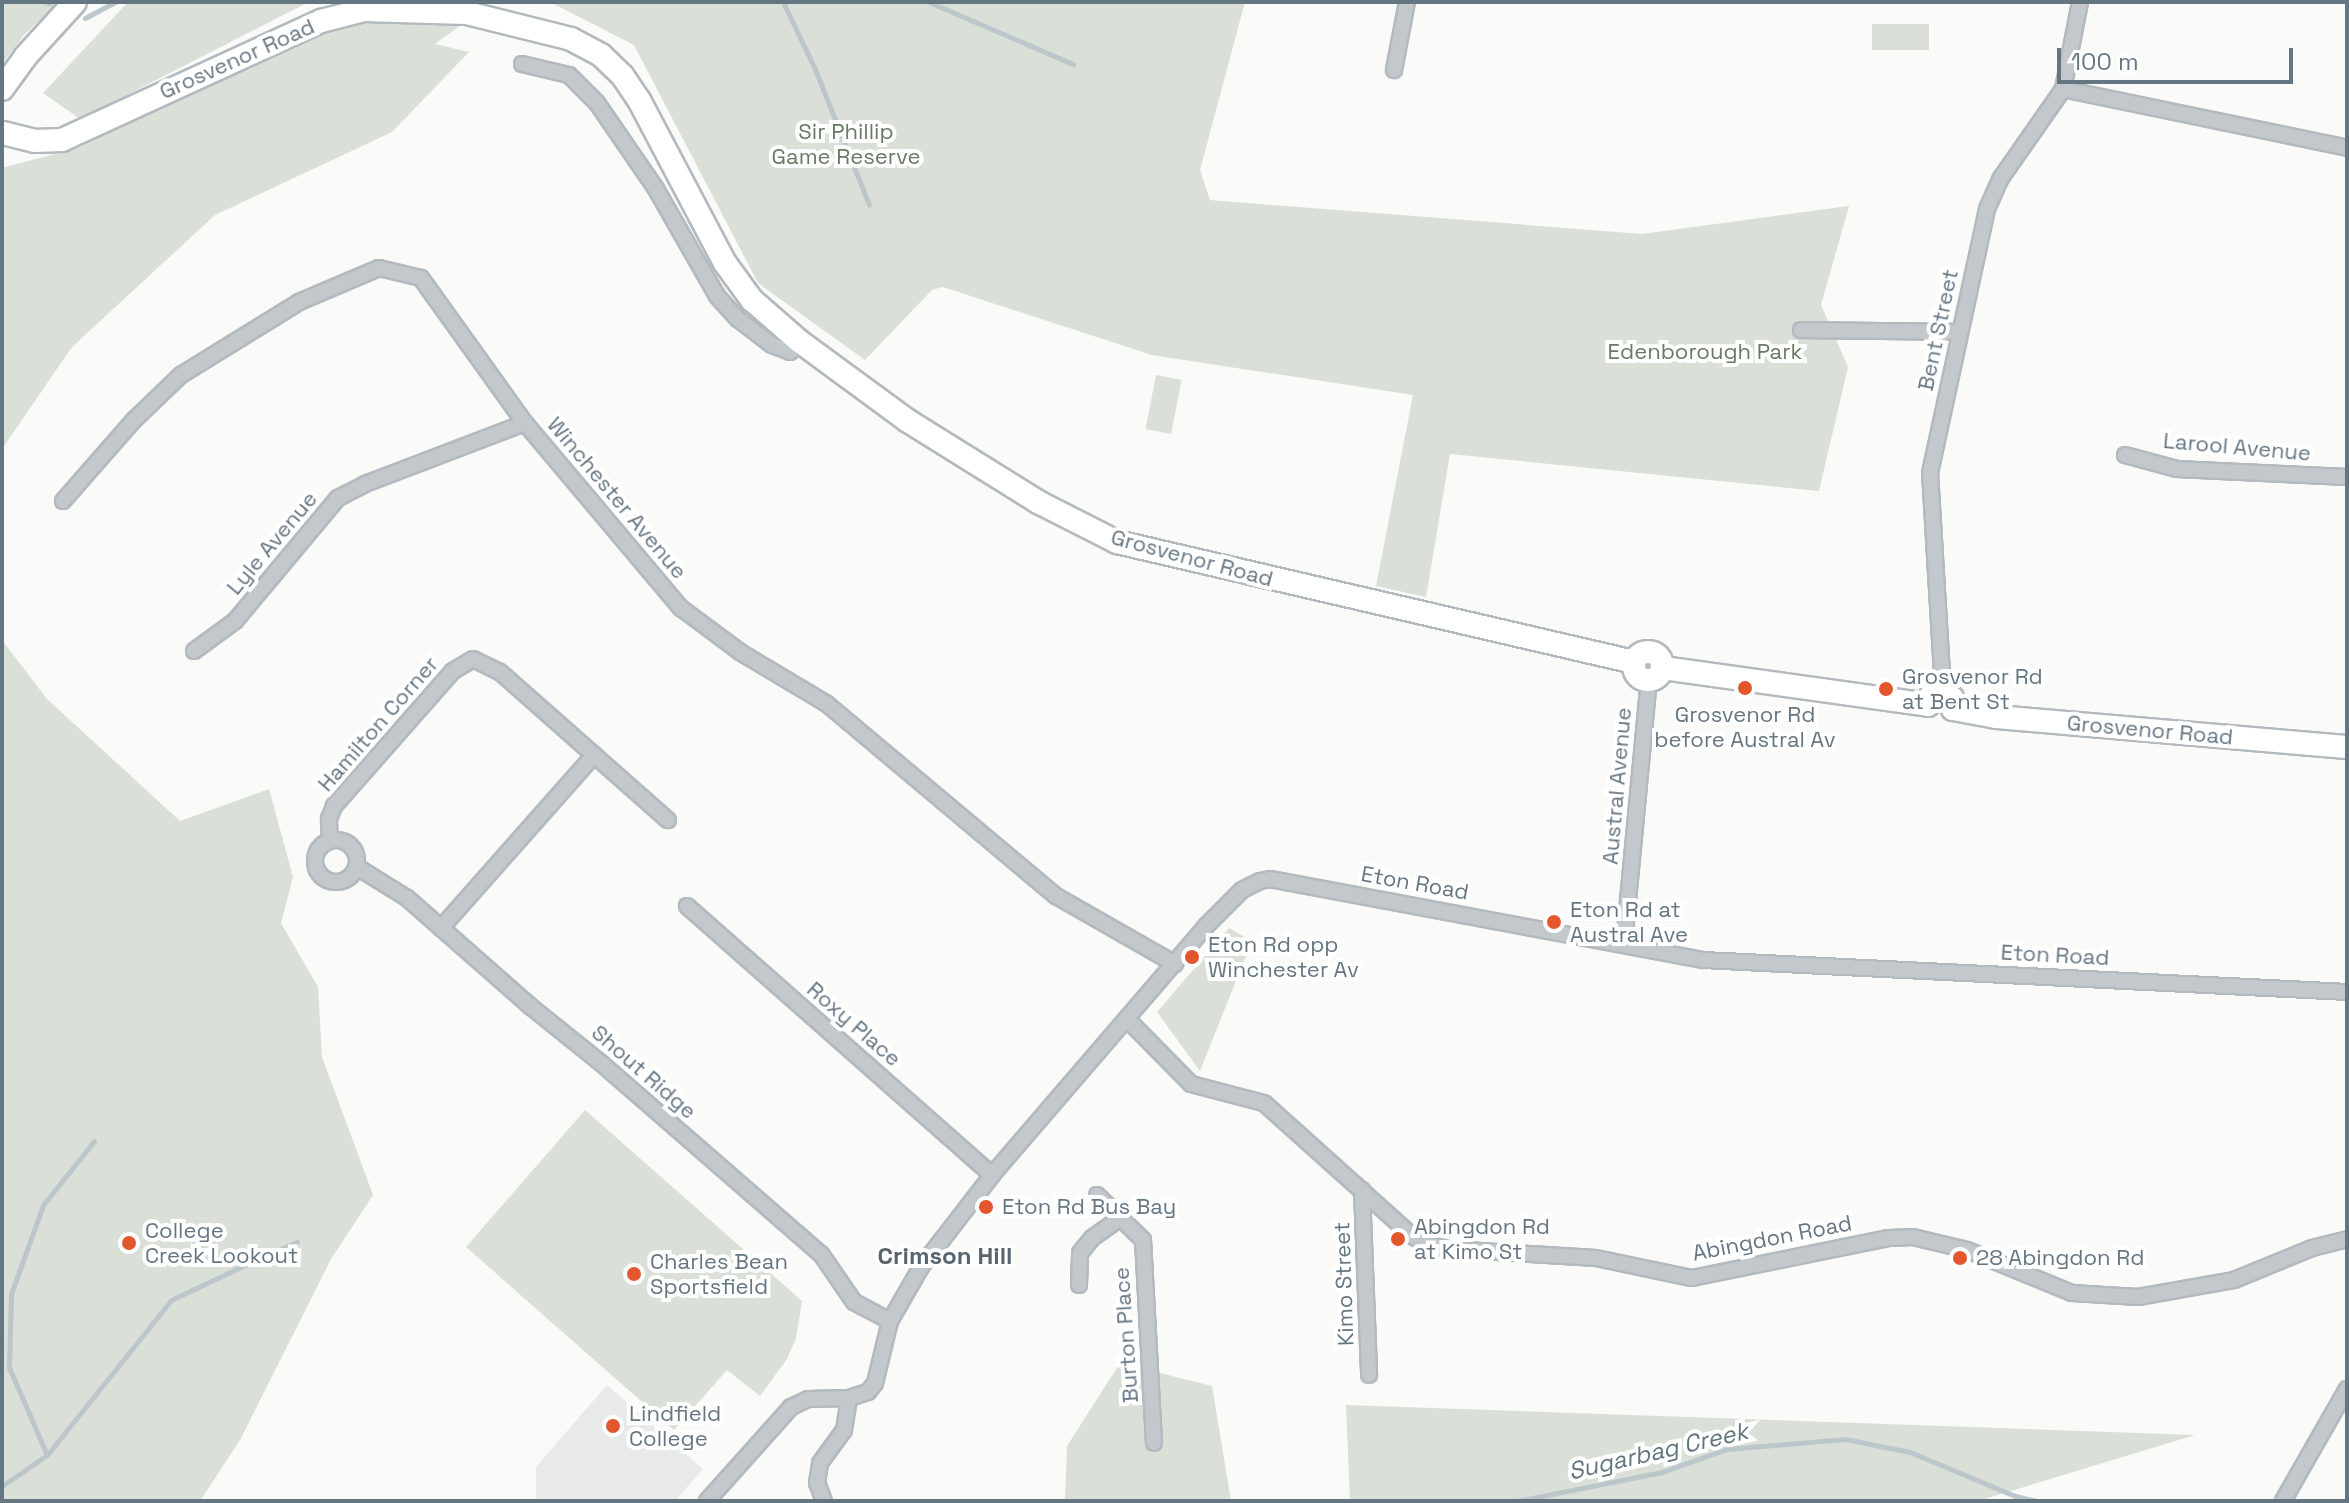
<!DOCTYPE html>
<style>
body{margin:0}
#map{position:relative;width:2349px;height:1503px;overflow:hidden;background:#fafaf8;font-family:"Space Grotesk",sans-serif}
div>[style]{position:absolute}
.built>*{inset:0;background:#e8e9e9}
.green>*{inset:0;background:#dadfd7;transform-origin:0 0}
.stream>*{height:5px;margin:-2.5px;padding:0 2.5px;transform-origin:2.5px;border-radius:2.5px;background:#bbc7cb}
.roads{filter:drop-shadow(2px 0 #b3babf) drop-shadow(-2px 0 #b3babf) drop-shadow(0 2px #b3babf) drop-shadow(0 -2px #b3babf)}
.street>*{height:14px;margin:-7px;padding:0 7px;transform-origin:7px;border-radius:7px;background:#c3c8cc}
.street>.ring{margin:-7px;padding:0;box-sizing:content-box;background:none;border:14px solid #c3c8cc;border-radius:50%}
.secondary>*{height:22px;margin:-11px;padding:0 11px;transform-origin:11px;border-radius:11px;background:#fff}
.secondary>.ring{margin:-11px;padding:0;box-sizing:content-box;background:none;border:22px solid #fff;border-radius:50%}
.dots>*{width:22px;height:22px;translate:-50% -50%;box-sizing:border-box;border:4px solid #fff;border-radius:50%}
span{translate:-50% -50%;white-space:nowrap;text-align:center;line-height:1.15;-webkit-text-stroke:8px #fff;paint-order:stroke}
.street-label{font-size:22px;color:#657683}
.park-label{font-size:22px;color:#687a64}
.poi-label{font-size:22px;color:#657683}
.left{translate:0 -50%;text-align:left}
.neighbourhood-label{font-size:24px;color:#57646e;font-weight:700}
.water-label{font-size:24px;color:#60757c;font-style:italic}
.frame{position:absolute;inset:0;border:4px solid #657683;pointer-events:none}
.scale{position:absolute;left:2057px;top:48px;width:236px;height:36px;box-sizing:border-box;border:4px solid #657683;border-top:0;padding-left:10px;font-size:24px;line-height:28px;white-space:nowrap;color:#657683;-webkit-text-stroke:6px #fff;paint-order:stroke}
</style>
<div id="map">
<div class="built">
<div style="clip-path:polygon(607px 1385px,703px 1469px,675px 1501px,536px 1501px,536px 1467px)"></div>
</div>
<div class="green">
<div style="clip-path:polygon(2px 2px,59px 2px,24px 35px,2px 64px)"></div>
<div style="clip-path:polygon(128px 2px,309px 2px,80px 119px,43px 93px)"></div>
<div style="clip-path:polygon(550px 2px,1245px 2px,1200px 170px,1210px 200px,1642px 234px,1849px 206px,1821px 305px,1848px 367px,1819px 491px,1450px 454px,1426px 597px,1376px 586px,1413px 395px,1152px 355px,943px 287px,932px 290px,865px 360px,758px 283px,634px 45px)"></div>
<div style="clip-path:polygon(469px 19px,435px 44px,469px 52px,392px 132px,215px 215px,72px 347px,2px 449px,2px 168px,78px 148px,346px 20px)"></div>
<div style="left:1872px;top:24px;width:57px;height:26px"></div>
<div style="left:1156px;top:375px;width:26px;height:55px;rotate:11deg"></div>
<div style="clip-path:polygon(2px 640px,47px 699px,180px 821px,269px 789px,293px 877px,281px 923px,318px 987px,322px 1057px,373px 1195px,331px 1259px,240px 1440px,200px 1501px,2px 1501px)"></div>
<div style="clip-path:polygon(1229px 928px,1252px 941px,1200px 1071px,1157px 1012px)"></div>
<div style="clip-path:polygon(585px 1110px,802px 1301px,796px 1338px,787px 1359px,760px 1396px,727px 1370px,674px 1430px,466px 1247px)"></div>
<div style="clip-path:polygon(1120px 1363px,1212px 1386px,1231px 1501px,1065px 1501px,1067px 1446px)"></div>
<div style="clip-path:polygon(1346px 1405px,2195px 1435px,1978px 1501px,1350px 1501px)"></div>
</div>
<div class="stream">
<div style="left:45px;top:2px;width:4px;rotate:14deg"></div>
<div style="left:783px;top:2px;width:74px;rotate:64.5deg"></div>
<div style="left:815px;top:69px;width:146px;rotate:68.3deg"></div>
<div style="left:929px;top:2px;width:157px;rotate:23.3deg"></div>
<div style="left:85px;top:18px;width:34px;rotate:-28deg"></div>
<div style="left:271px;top:1253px;width:28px;rotate:-23deg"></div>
<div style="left:47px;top:1455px;width:96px;rotate:-113.4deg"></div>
<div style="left:9px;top:1367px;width:73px;rotate:-88.4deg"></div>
<div style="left:11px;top:1294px;width:95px;rotate:-70.2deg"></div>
<div style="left:43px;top:1205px;width:82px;rotate:-51.4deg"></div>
<div style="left:2px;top:1486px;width:55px;rotate:-34.6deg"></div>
<div style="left:47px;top:1455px;width:198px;rotate:-51.3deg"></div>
<div style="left:171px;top:1300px;width:105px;rotate:-25.3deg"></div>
<div style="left:1517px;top:1501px;width:148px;rotate:-11.3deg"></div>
<div style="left:1662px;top:1472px;width:69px;rotate:-19.5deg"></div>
<div style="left:1727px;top:1449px;width:118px;rotate:-4.8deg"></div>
<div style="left:1845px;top:1439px;width:66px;rotate:11.3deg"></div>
<div style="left:1910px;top:1452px;width:114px;rotate:22.7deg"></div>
<div style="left:2015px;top:1496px;width:23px;rotate:13deg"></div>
</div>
<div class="roads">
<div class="street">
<div style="left:522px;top:64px;width:48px;rotate:13.2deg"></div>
<div style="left:569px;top:75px;width:40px;rotate:45deg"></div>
<div style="left:597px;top:103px;width:104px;rotate:55.5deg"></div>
<div style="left:656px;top:189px;width:123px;rotate:60.3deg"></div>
<div style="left:717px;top:296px;width:31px;rotate:48deg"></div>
<div style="left:738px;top:319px;width:43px;rotate:37.4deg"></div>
<div style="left:772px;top:345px;width:19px;rotate:21deg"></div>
<div style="left:790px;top:352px;width:14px;rotate:-51deg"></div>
<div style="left:1394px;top:70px;width:69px;rotate:-79.2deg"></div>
<div style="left:2063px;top:89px;width:290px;rotate:11.7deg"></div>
<div style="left:1801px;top:330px;width:158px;rotate:0.7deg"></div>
<div style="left:2125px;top:455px;width:54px;rotate:15.1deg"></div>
<div style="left:2177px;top:469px;width:170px;rotate:2.7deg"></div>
<div style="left:63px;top:501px;width:108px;rotate:-48.8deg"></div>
<div style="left:134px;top:420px;width:65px;rotate:-43.8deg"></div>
<div style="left:181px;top:375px;width:139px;rotate:-31.7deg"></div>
<div style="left:299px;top:302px;width:87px;rotate:-23deg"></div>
<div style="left:379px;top:268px;width:43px;rotate:13.4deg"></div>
<div style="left:421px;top:278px;width:178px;rotate:54.4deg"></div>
<div style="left:525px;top:423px;width:242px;rotate:49.9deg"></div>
<div style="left:681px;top:608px;width:74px;rotate:36.7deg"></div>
<div style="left:740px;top:652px;width:101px;rotate:30.9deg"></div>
<div style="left:827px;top:704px;width:299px;rotate:40deg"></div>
<div style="left:1056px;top:896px;width:137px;rotate:29.7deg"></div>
<div style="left:194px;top:651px;width:51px;rotate:-36.2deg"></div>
<div style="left:235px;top:621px;width:160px;rotate:-50.1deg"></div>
<div style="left:338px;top:498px;width:30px;rotate:-27deg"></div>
<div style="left:365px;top:484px;width:171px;rotate:-20.9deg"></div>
<div style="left:1943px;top:691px;width:218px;rotate:-93.4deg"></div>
<div style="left:1930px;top:473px;width:270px;rotate:-77.8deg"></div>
<div style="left:1987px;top:209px;width:34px;rotate:-66deg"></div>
<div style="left:2001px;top:178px;width:108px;rotate:-55.1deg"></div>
<div style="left:2063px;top:89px;width:89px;rotate:-78.9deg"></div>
<div class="ring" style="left:315px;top:840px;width:28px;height:28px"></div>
<div style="left:330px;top:841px;width:22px;rotate:-93deg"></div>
<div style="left:329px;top:819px;width:14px;rotate:-69deg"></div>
<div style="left:334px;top:806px;width:180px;rotate:-48.6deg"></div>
<div style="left:453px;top:671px;width:23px;rotate:-31deg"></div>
<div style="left:473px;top:659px;width:30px;rotate:26deg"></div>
<div style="left:500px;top:672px;width:224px;rotate:41.4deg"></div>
<div style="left:357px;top:867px;width:59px;rotate:31.8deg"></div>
<div style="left:407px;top:898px;width:164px;rotate:41.3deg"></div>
<div style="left:530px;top:1006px;width:91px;rotate:38.8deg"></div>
<div style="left:601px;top:1063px;width:291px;rotate:41deg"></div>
<div style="left:821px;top:1254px;width:58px;rotate:55.5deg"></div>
<div style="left:854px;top:1302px;width:41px;rotate:27.8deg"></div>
<div style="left:687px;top:906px;width:407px;rotate:41.4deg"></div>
<div style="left:441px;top:928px;width:231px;rotate:-48.5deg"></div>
<div style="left:1624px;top:943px;width:264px;rotate:-84.6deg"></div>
<div style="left:1127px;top:1019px;width:91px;rotate:45.4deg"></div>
<div style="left:1191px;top:1084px;width:75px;rotate:14.6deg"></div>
<div style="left:1264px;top:1103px;width:199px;rotate:41.9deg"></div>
<div style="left:1412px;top:1236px;width:19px;rotate:28deg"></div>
<div style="left:1429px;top:1245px;width:19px;rotate:12deg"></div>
<div style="left:1448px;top:1249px;width:148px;rotate:3.5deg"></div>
<div style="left:1596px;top:1258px;width:98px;rotate:11.8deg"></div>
<div style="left:1692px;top:1278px;width:200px;rotate:-11.5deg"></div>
<div style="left:1888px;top:1238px;width:25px;rotate:-2deg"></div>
<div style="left:1913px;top:1237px;width:56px;rotate:13.5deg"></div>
<div style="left:1967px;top:1250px;width:113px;rotate:22.3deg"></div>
<div style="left:2072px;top:1293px;width:66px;rotate:3.5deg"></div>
<div style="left:2138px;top:1297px;width:97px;rotate:-10deg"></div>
<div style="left:2234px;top:1280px;width:84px;rotate:-22.3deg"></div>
<div style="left:2312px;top:1248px;width:36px;rotate:-14deg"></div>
<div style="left:1362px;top:1190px;width:185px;rotate:87.8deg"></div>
<div style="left:1097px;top:1195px;width:64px;rotate:44.4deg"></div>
<div style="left:1143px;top:1240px;width:203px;rotate:86.9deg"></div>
<div style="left:1079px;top:1285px;width:32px;rotate:-88deg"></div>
<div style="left:1080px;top:1253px;width:19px;rotate:-51deg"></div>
<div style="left:1092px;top:1238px;width:33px;rotate:-35deg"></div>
<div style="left:707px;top:1501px;width:126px;rotate:-48.2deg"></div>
<div style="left:791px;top:1407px;width:19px;rotate:-25deg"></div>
<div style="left:808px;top:1399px;width:41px;rotate:-1.4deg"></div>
<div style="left:824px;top:1501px;width:19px;rotate:-111deg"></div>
<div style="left:817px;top:1483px;width:20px;rotate:-81deg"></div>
<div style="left:820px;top:1463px;width:41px;rotate:-54deg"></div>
<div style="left:844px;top:1430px;width:32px;rotate:-81deg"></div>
<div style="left:849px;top:1398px;width:20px;rotate:-18deg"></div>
<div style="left:868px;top:1392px;width:11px;rotate:-52deg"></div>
<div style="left:875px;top:1383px;width:64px;rotate:-76.4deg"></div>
<div style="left:890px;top:1321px;width:62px;rotate:-60.1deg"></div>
<div style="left:921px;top:1267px;width:116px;rotate:-52.3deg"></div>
<div style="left:992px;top:1175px;width:327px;rotate:-49.3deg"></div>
<div style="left:1205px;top:927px;width:52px;rotate:-45deg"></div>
<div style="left:1242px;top:890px;width:20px;rotate:-27deg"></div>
<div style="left:1260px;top:881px;width:10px;rotate:-11deg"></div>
<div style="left:1270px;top:879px;width:441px;rotate:10.6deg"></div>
<div style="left:1703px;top:960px;width:645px;rotate:2.84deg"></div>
<div style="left:2283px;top:1501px;width:129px;rotate:-60.3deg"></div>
</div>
<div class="secondary">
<div style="left:2px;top:89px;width:39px;rotate:-54deg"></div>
<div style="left:25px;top:57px;width:74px;rotate:-47.7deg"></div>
<div style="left:3px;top:133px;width:32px;rotate:14deg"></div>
<div style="left:34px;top:141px;width:28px;rotate:-2deg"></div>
<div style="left:62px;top:140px;width:285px;rotate:-24.7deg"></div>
<div style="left:321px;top:21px;width:44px;rotate:-14.3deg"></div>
<div style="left:364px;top:10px;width:103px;rotate:1.7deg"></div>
<div style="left:467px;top:13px;width:107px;rotate:14deg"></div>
<div style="left:571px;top:39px;width:34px;rotate:28deg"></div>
<div style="left:601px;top:55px;width:29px;rotate:44deg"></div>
<div style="left:622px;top:75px;width:30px;rotate:56deg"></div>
<div style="left:639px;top:100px;width:184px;rotate:62.2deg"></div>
<div style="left:725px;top:263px;width:46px;rotate:53.9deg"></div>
<div style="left:752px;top:300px;width:62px;rotate:41.1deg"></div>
<div style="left:799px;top:341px;width:135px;rotate:36.3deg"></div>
<div style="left:908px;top:421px;width:153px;rotate:31.9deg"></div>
<div style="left:1038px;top:502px;width:89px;rotate:26.9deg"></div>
<div style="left:1117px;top:542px;width:531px;rotate:13.07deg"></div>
<div class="ring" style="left:1634px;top:652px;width:6px;height:6px"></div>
<div style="left:1663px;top:668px;width:268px;rotate:7.9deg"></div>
<div style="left:1928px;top:705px;width:12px;rotate:-70deg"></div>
<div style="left:1932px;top:694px;width:11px;rotate:-15deg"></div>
<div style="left:1943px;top:691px;width:11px;rotate:38deg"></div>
<div style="left:1952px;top:698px;width:11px;rotate:85deg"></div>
<div style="left:1953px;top:709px;width:44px;rotate:10.5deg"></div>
<div style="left:1996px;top:717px;width:352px;rotate:4.9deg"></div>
</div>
</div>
<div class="dots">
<div style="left:1745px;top:688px;background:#e4572e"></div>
<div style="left:1886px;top:689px;background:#e4572e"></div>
<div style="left:1554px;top:922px;background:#e4572e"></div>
<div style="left:1192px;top:957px;background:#e4572e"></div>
<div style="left:986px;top:1207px;background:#e4572e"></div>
<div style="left:1398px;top:1239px;background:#e4572e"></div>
<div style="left:129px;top:1243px;background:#e4572e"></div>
<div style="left:1960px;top:1258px;background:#e4572e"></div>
<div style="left:634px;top:1274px;background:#e4572e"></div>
<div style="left:613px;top:1426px;background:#e4572e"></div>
</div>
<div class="street-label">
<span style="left:237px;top:59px;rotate:-24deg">Grosvenor Road</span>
<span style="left:1938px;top:330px;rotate:-78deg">Bent Street</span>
<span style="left:2237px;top:447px;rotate:5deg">Larool Avenue</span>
<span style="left:617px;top:498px;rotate:50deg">Winchester Avenue</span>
<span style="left:272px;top:543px;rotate:-50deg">Lyle Avenue</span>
<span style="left:1192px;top:558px;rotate:15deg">Grosvenor Road</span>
<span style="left:378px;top:724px;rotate:-49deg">Hamilton Corner</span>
<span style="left:2150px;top:730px;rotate:5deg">Grosvenor Road</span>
<span style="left:1617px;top:786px;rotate:-85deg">Austral Avenue</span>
<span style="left:1415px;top:883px;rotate:10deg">Eton Road</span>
<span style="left:2055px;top:955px;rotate:3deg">Eton Road</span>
<span style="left:854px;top:1024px;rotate:41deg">Roxy Place</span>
<span style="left:644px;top:1072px;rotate:41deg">Shout Ridge</span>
<span style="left:1772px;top:1238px;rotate:-11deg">Abingdon Road</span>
<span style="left:1344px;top:1284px;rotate:-92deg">Kimo Street</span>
<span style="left:1126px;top:1335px;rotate:-94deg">Burton Place</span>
</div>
<div class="park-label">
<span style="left:846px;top:144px">Sir Phillip<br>Game Reserve</span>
<span style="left:1705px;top:352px">Edenborough Park</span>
</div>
<div class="poi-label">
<span class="left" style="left:1902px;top:689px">Grosvenor Rd<br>at Bent St</span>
<span style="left:1745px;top:727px">Grosvenor Rd<br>before Austral Av</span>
<span class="left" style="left:1570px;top:922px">Eton Rd at<br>Austral Ave</span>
<span class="left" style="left:1208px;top:957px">Eton Rd opp<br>Winchester Av</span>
<span class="left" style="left:1002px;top:1207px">Eton Rd Bus Bay</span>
<span class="left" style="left:1414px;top:1239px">Abingdon Rd<br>at Kimo St</span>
<span class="left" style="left:145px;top:1243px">College<br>Creek Lookout</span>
<span class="left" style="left:1976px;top:1258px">28 Abingdon Rd</span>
<span class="left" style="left:650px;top:1274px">Charles Bean<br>Sportsfield</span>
<span class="left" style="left:629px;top:1426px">Lindfield<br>College</span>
</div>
<div class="neighbourhood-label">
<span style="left:945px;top:1256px">Crimson Hill</span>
</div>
<div class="water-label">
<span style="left:1658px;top:1451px;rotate:-13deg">Sugarbag Creek</span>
</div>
<div class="frame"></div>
<div class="scale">100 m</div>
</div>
